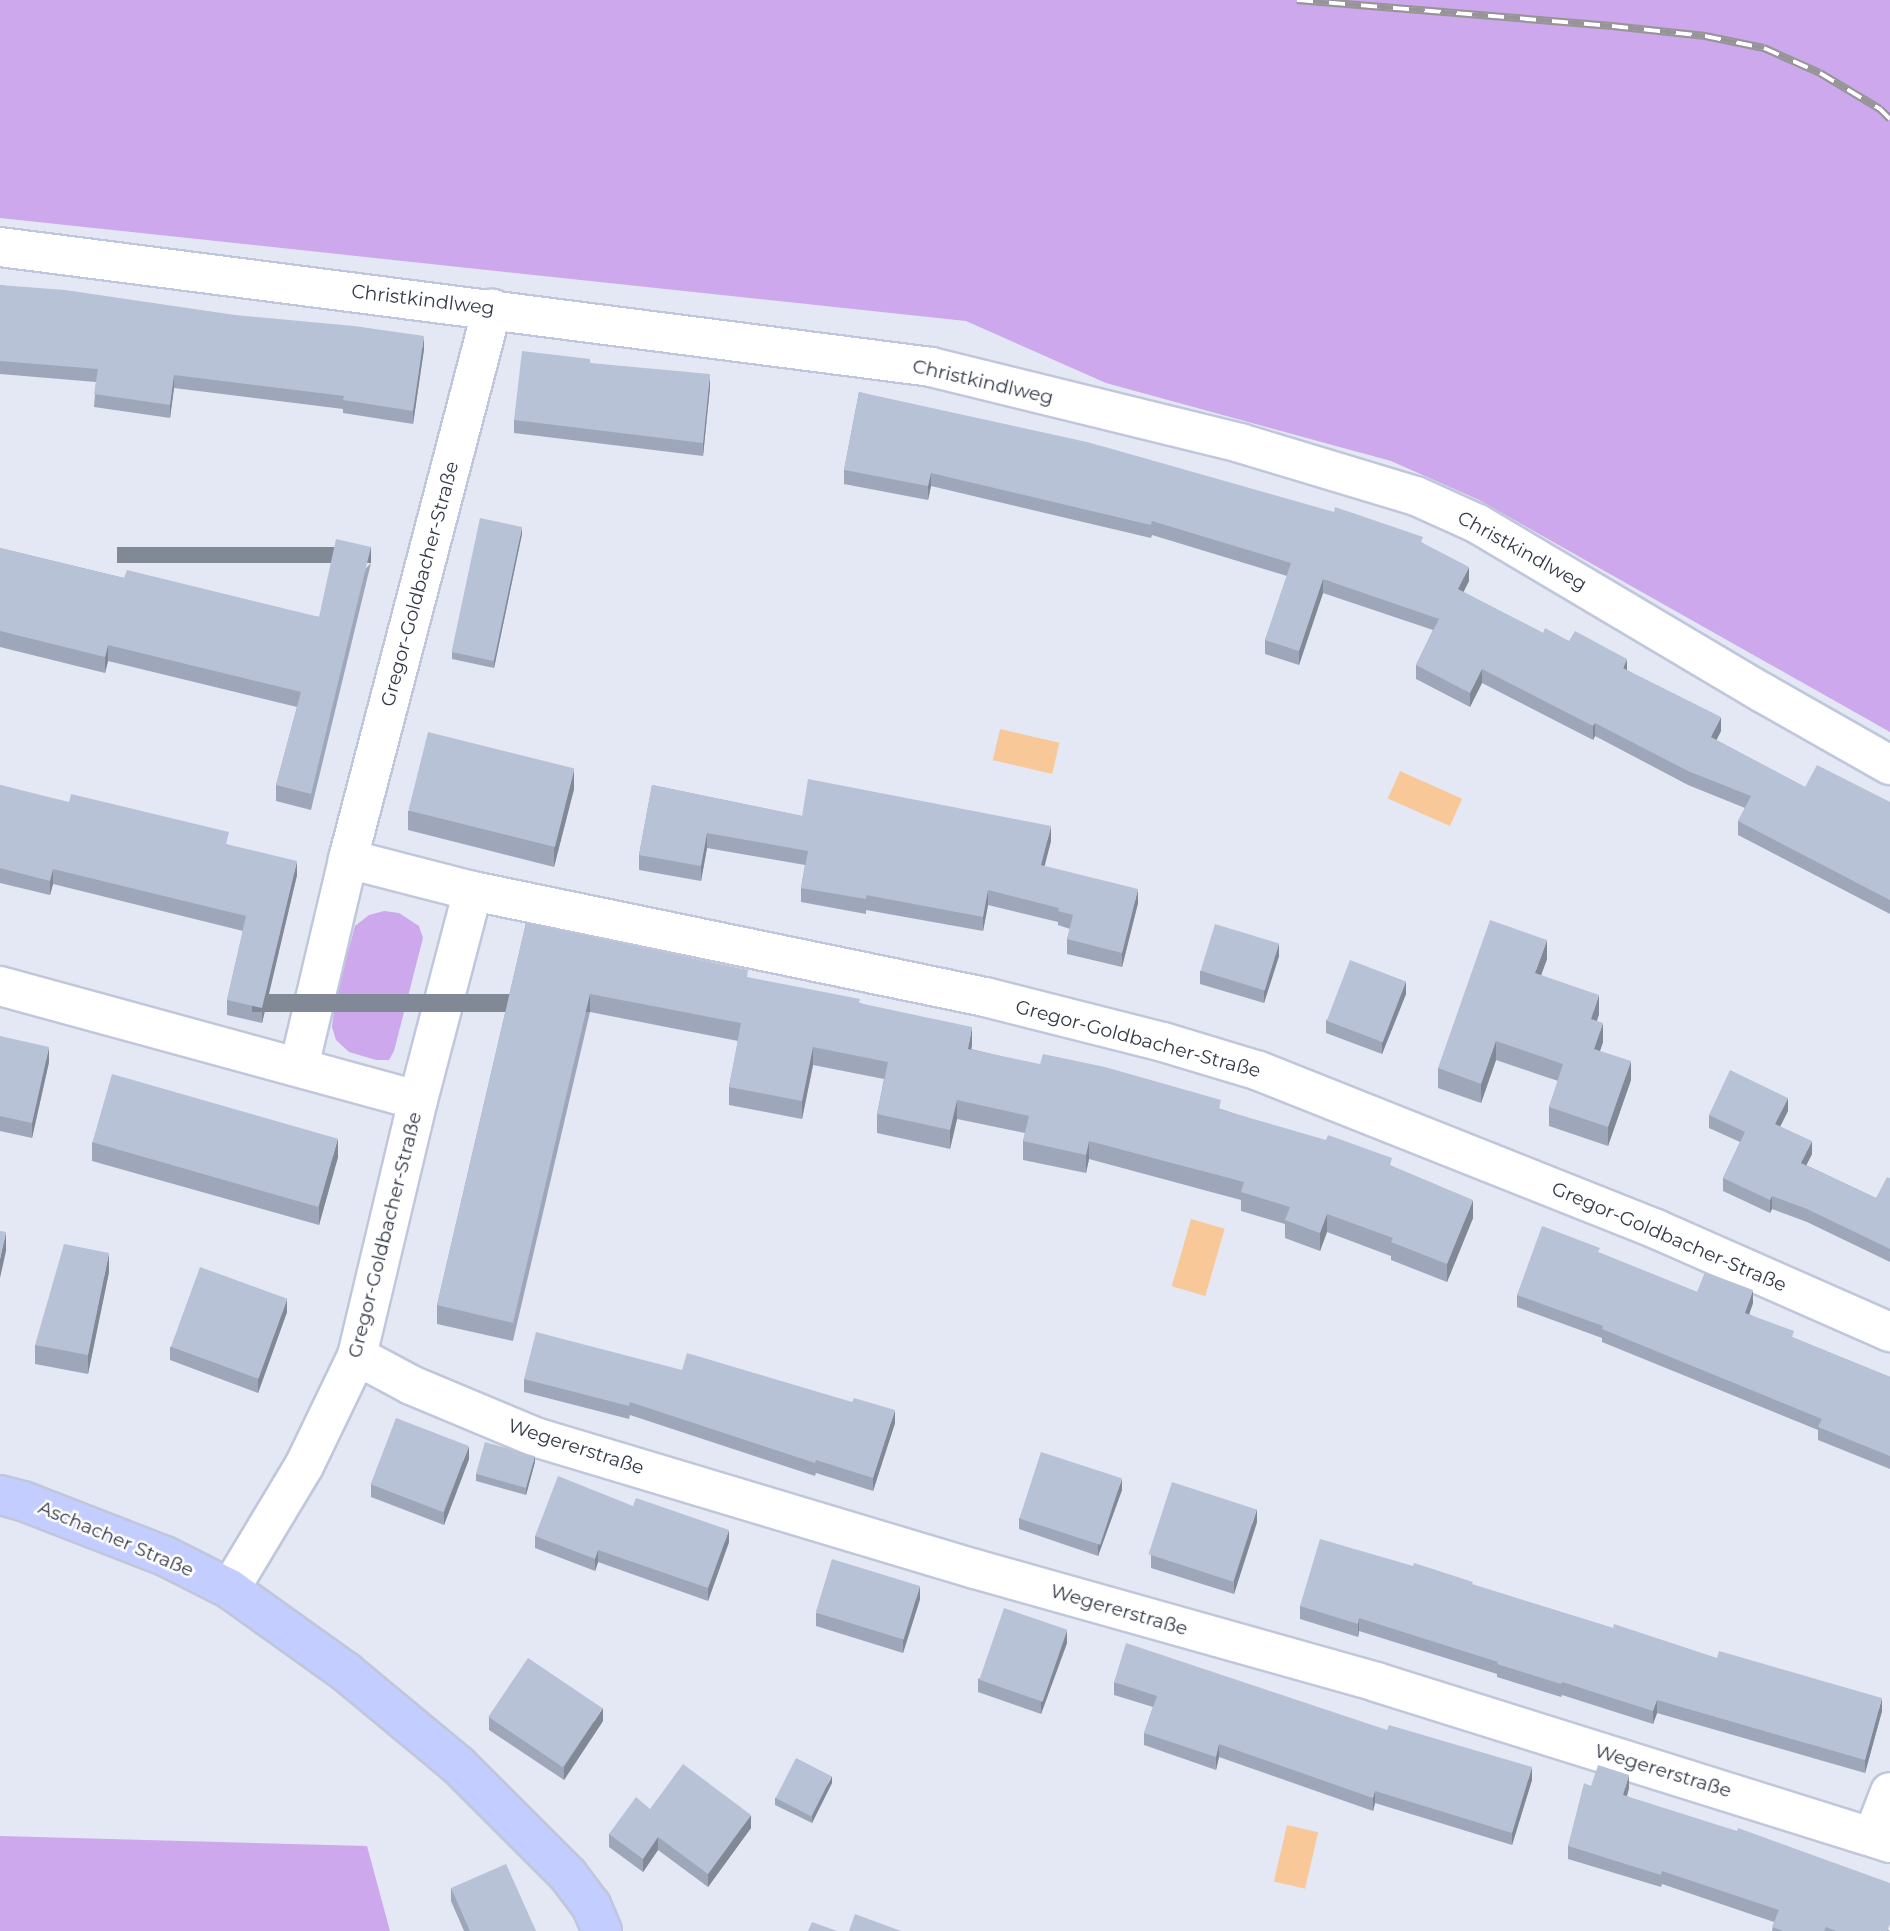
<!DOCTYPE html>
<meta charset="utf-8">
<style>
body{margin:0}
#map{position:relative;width:1890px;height:1931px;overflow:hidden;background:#e4e8f4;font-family:Montserrat,sans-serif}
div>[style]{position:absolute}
.green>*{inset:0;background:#cda8ed}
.water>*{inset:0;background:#f8c899;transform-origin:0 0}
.roads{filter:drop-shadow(2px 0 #c0c7dc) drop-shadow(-2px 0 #c0c7dc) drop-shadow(0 2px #c0c7dc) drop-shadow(0 -2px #c0c7dc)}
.street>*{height:38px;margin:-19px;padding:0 19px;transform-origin:19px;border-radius:19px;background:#fff}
.secondary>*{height:38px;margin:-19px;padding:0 19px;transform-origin:19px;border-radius:19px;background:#c3cdff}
.rail>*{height:8px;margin-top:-4px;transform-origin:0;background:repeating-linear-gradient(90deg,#fff 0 16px,#959595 0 32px);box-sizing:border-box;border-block:2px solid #959595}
.wall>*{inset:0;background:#9ea7b9}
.shaded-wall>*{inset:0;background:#818896;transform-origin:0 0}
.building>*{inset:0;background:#b8c2d7;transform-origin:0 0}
span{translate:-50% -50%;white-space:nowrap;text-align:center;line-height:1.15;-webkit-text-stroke:5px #fff;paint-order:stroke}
.street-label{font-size:19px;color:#333947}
</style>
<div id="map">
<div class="green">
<div style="clip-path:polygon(0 0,1890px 0,1890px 732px,1479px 500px,1391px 461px,1106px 383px,966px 321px,0 218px)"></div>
<div style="clip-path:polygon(384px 911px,399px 913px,419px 926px,423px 938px,394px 1051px,389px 1060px,376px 1060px,349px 1052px,336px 1040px,332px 1027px,335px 1001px,355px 926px,369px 915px)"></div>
<div style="clip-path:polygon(0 1836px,367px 1846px,390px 1931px,0 1931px)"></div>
</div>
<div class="water">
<div style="left:1000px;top:729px;width:61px;height:32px;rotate:13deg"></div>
<div style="left:1400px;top:771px;width:68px;height:30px;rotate:24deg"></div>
<div style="left:1191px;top:1219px;width:35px;height:70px;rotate:16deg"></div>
<div style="left:1287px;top:1825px;width:32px;height:58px;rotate:13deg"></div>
</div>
<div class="roads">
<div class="street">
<div style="left:0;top:247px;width:939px;rotate:7.34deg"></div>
<div style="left:931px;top:367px;width:318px;rotate:13.8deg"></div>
<div style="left:1240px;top:443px;width:184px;rotate:16.8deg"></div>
<div style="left:1416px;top:496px;width:68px;rotate:24.3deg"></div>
<div style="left:1478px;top:524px;width:331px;rotate:30.7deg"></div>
<div style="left:1763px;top:693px;width:146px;rotate:29.6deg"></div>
<div style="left:348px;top:859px;width:129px;rotate:14.4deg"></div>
<div style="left:473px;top:891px;width:523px;rotate:11.7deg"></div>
<div style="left:985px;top:997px;width:184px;rotate:14.2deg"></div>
<div style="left:1163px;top:1042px;width:100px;rotate:16.8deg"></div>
<div style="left:1259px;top:1071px;width:427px;rotate:21.7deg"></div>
<div style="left:1656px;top:1229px;width:256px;rotate:23.8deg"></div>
<div style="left:0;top:986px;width:433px;rotate:15.3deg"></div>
<div style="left:299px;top:1067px;width:214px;rotate:-76.7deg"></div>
<div style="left:348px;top:859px;width:569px;rotate:-75.33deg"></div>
<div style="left:357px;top:1356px;width:61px;rotate:28.2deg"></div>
<div style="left:411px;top:1385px;width:138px;rotate:22.7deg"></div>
<div style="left:538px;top:1438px;width:456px;rotate:16.7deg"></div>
<div style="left:975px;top:1569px;width:417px;rotate:15.7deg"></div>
<div style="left:1376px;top:1682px;width:539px;rotate:17.39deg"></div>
<div style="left:230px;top:1589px;width:144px;rotate:-59deg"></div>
<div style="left:304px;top:1466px;width:122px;rotate:-64.3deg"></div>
<div style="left:357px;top:1356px;width:263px;rotate:-76.6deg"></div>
<div style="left:418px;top:1100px;width:216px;rotate:-75.3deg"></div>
<div style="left:1873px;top:1836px;width:47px;rotate:-68.9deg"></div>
</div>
<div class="secondary">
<div style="left:0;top:1495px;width:24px;rotate:15deg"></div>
<div style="left:23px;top:1501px;width:152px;rotate:21.2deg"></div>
<div style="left:165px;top:1556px;width:73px;rotate:26.9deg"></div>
<div style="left:230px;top:1589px;width:143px;rotate:35.6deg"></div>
<div style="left:346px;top:1672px;width:146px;rotate:39.7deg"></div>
<div style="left:458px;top:1765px;width:156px;rotate:45deg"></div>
<div style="left:568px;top:1875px;width:38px;rotate:53deg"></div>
<div style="left:591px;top:1905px;width:28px;rotate:67deg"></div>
</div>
</div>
<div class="rail">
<div style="left:1297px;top:0;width:316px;rotate:4.7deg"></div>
<div style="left:1612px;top:26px;width:94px;rotate:6.1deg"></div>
<div style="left:1705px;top:36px;width:60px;rotate:11.5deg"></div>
<div style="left:1764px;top:48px;width:61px;rotate:24.1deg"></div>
<div style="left:1820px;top:73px;width:70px;rotate:31deg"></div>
<div style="left:1880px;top:109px;width:14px;rotate:45deg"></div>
</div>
<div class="wall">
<div style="clip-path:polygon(0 285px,424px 349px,413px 424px,343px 413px,343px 409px,174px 388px,170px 418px,94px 407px,96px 382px,0 374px)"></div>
<div style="clip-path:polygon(590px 363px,710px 387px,703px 456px,514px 433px,514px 420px)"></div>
<div style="clip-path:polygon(859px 392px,1423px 543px,1469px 581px,1463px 592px,1543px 633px,1569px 641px,1627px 670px,1721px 731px,1716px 740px,1805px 787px,1890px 802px,1890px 914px,1738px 835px,1738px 821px,1745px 808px,1688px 785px,1595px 736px,1593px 740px,1482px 683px,1470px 707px,1416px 679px,1416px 665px,1433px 630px,1323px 593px,1299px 665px,1265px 654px,1265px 640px,1287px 576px,1152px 535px,1151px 538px,931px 486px,928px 500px,844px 484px,844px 470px)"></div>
<div style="clip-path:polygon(522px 534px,494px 668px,452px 659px,452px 652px)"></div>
<div style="clip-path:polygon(0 548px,124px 578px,319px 617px,371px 563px,311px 810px,276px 801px,276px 785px,297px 707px,108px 661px,105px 673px,0 647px)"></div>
<div style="clip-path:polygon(0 785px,229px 845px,297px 875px,262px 1023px,227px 1015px,227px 1000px,243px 931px,53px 884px,50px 895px,0 883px)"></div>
<div style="clip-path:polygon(652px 785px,802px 816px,1051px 841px,1044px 866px,1138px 903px,1122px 967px,1067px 954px,1067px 939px,1070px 929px,1058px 925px,1058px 922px,988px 905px,983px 931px,866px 910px,866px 914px,801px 902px,801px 888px,805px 865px,707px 848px,701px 881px,639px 870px,639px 855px)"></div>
<div style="clip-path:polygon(574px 789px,554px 867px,408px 830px,408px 811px)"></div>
<div style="clip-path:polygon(526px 923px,748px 978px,860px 1003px,972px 1045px,971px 1049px,1221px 1109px,1392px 1166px,1473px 1218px,1447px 1282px,1391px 1260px,1391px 1256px,1327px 1232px,1320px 1251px,1285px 1238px,1285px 1224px,1241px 1211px,1241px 1200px,1089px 1159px,1086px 1173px,1023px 1160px,1023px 1141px,1025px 1133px,957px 1119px,950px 1149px,877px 1133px,877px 1114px,884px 1079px,813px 1065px,802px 1119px,729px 1105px,729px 1087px,738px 1041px,590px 1012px,513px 1341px,437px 1324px,437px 1305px)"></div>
<div style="clip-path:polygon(1279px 956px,1264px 1003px,1200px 984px,1200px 971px)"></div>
<div style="clip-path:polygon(1547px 959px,1541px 975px,1599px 1014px,1597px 1021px,1603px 1042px,1600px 1051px,1631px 1080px,1608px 1146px,1549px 1126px,1549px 1107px,1558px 1081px,1496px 1060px,1481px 1103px,1438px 1088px,1438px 1068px)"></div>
<div style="clip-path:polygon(1406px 994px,1382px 1054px,1326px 1033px,1326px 1020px)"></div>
<div style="clip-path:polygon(0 1036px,49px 1062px,32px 1138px,0 1131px)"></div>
<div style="clip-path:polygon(1788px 1111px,1780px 1126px,1812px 1154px,1806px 1165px,1876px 1198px,1890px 1178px,1890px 1262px,1807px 1222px,1772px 1209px,1770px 1213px,1723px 1191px,1723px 1178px,1740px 1142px,1709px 1128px,1709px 1115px)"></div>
<div style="clip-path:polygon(92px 1142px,338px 1157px,319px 1225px,92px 1161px)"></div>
<div style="clip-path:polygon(1600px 1253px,1697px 1292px,1753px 1303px,1749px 1314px,1794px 1338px,1890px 1377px,1890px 1469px,1818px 1440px,1818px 1430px,1602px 1342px,1602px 1338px,1517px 1307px,1517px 1295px)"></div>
<div style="clip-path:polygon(109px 1272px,88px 1374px,35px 1364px,35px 1345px)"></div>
<div style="clip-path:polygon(287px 1312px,258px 1393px,170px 1360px,170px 1347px)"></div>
<div style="clip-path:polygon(682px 1370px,895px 1423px,873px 1491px,816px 1473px,815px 1476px,630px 1415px,629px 1419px,524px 1392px,524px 1379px)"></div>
<div style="clip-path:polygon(469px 1459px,444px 1525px,371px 1497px,371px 1484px)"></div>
<div style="clip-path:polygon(535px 1462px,526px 1495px,476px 1481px,476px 1474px)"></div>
<div style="clip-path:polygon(1122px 1490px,1098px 1556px,1019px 1529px,1019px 1518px)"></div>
<div style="clip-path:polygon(1257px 1522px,1234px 1594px,1151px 1568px,1151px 1555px)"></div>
<div style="clip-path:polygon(535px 1536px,729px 1542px,708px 1601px,598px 1562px,595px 1571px,535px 1548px)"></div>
<div style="clip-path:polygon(1473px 1585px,1882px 1711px,1865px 1773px,1657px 1713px,1653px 1724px,1562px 1695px,1561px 1697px,1497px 1677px,1497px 1674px,1359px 1631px,1358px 1637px,1300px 1619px,1300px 1606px)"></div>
<div style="clip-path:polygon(920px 1599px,903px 1653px,816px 1626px,816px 1613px)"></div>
<div style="clip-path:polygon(1067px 1643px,1041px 1714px,978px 1692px,978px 1679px)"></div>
<div style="clip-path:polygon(1114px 1682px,1532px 1780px,1512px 1845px,1375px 1803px,1373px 1811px,1219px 1757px,1216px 1770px,1144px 1745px,1144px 1733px,1153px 1707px,1114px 1695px)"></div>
<div style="clip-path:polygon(489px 1717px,603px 1721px,564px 1780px,489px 1730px)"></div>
<div style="clip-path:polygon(832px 1783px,812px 1823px,775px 1805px,775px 1798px)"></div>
<div style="clip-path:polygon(1591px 1786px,1629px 1788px,1627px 1796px,1890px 1931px,1772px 1931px,1774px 1922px,1662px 1884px,1661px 1887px,1568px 1859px,1568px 1846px)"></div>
<div style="clip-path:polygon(650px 1809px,751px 1828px,708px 1887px,658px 1850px,643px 1872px,609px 1847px,609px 1834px)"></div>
<div style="clip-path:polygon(451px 1888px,536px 1931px,464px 1931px,451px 1901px)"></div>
</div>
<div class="shaded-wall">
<div style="clip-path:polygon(424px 336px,424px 349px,413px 424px,413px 411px)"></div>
<div style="clip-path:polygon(710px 374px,710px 387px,703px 456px,703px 443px)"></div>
<div style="clip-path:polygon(174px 375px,174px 388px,170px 418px,170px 405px)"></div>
<div style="clip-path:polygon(931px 473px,931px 486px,928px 500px,928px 486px)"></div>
<div style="clip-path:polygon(522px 527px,522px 534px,494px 668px,494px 662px)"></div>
<div style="left:371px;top:547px;width:16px;height:254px;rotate:90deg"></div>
<div style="clip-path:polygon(1469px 567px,1469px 581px,1458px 603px,1458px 589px)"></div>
<div style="clip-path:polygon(1323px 579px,1323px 593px,1299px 665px,1299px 651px)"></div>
<div style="clip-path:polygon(108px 645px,108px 661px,105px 673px,105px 657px)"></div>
<div style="clip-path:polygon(1627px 659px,1627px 672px,1623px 668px)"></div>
<div style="clip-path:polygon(1482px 669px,1482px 683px,1470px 707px,1470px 693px)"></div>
<div style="clip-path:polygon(1721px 717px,1721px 731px,1711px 751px,1711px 737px)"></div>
<div style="clip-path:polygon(1595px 723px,1595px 736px,1593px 740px,1593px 726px)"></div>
<div style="clip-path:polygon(574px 769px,574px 789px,554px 867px,554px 848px)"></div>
<div style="clip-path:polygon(1051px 826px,1051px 841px,1041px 880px,1041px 865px)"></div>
<div style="clip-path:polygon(707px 833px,707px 848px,701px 881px,701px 866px)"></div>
<div style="clip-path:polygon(297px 861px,297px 875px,262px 1023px,262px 1008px)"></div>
<div style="clip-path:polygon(53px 869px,53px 884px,50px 895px,50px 881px)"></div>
<div style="clip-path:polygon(1138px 889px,1138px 903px,1122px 967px,1122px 953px)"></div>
<div style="clip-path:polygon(988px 890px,988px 905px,983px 931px,983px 917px)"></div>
<div style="clip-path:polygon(1547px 940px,1547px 959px,1535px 992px,1535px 973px)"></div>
<div style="clip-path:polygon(1279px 943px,1279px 956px,1264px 1003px,1264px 990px)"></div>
<div style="clip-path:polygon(1406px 981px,1406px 994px,1382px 1054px,1382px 1041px)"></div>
<div style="left:590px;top:994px;width:18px;height:338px;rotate:90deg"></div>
<div style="clip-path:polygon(1599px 995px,1599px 1014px,1591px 1038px,1591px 1019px)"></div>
<div style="clip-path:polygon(1603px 1023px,1603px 1042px,1594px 1068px,1594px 1049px)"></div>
<div style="clip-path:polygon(972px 1027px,972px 1045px,968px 1067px,968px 1049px)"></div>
<div style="clip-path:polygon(1496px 1041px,1496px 1060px,1481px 1103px,1481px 1084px)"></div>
<div style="clip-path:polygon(49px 1047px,49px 1062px,32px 1138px,32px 1123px)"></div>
<div style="clip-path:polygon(813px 1047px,813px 1065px,802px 1119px,802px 1101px)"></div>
<div style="clip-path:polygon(1631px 1061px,1631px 1080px,1608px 1146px,1608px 1127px)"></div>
<div style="clip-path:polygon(1788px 1098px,1788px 1111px,1775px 1137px,1775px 1124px)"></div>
<div style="clip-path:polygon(957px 1100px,957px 1119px,950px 1149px,950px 1130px)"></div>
<div style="clip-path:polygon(338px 1138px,338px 1157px,319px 1225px,319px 1206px)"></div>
<div style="clip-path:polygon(1089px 1141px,1089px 1159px,1086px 1173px,1086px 1155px)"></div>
<div style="clip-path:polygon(1812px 1141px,1812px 1154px,1801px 1176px,1801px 1163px)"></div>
<div style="clip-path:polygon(1772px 1196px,1772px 1209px,1770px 1213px,1770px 1200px)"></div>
<div style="clip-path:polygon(1473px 1200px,1473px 1218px,1447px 1282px,1447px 1264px)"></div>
<div style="clip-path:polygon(1327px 1214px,1327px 1232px,1320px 1251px,1320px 1233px)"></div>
<div style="clip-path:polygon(6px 1232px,6px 1251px,0 1278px,0 1259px)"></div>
<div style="clip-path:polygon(109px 1253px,109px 1272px,88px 1374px,88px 1355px)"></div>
<div style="clip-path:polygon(1753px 1290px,1753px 1303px,1745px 1326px,1745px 1313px)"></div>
<div style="clip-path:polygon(287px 1299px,287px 1312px,258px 1393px,258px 1380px)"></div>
<div style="clip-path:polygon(895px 1410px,895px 1423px,873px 1491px,873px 1478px)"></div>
<div style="clip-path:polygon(469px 1446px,469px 1459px,444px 1525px,444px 1512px)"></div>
<div style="clip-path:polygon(535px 1456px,535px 1462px,526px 1495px,526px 1488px)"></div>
<div style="clip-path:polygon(1122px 1479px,1122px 1490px,1098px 1556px,1098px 1545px)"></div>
<div style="clip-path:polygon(1257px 1509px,1257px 1522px,1234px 1594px,1234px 1581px)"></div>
<div style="clip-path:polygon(729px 1530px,729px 1542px,708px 1601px,708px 1588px)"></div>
<div style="clip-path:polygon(598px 1550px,598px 1562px,595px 1571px,595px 1559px)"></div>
<div style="clip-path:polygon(920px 1586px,920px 1599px,903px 1653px,903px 1640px)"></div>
<div style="clip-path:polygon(1359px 1618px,1359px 1631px,1358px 1637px,1358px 1624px)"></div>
<div style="clip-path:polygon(1067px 1630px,1067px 1643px,1041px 1714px,1041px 1702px)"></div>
<div style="clip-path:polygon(1882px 1698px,1882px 1711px,1865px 1773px,1865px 1760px)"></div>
<div style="clip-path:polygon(1657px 1700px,1657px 1713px,1653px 1724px,1653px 1711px)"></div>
<div style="clip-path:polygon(603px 1708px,603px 1721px,564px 1780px,564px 1767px)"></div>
<div style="clip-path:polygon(1219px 1744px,1219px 1757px,1216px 1770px,1216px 1757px)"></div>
<div style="clip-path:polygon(1532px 1767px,1532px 1780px,1512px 1845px,1512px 1833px)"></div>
<div style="clip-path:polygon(1629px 1775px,1629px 1788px,1623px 1808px,1623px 1795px)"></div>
<div style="clip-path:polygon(832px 1776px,832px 1783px,812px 1823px,812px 1816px)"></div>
<div style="clip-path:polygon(1375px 1791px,1375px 1803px,1373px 1811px,1373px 1798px)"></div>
<div style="clip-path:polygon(751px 1815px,751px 1828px,708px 1887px,708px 1874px)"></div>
<div style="clip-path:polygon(658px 1837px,658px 1850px,643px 1872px,643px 1859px)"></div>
</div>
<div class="building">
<div style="clip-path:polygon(0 285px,65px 290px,235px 315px,354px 326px,424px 336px,413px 411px,343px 400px,344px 396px,174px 375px,170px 405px,94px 394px,98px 369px,0 361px)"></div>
<div style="clip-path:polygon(522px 351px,590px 359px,590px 363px,710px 374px,703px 443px,514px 420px)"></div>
<div style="clip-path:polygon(859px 392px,1087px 442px,1334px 512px,1335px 507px,1423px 537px,1421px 542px,1469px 567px,1458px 589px,1543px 633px,1545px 628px,1569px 641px,1575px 631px,1627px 659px,1623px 668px,1721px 717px,1711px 737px,1805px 787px,1817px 765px,1890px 802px,1890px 900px,1738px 821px,1751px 796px,1688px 771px,1595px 723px,1593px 726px,1482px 669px,1470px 693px,1416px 665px,1439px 619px,1323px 579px,1299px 651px,1265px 640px,1291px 563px,1152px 521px,1151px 525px,931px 473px,928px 486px,844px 470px)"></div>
<div style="left:480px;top:518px;width:43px;height:137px;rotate:12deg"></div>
<div style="clip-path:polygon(336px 539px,371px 547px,311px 794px,276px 785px,301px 692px,108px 645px,105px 657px,0 631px,0 548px,124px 578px,127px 570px,319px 617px)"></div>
<div style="left:428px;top:732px;width:151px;height:81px;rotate:14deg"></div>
<div style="clip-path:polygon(808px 779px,1051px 826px,1041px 865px,1138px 889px,1122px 953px,1067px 939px,1073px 915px,1058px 911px,1059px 908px,988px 890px,983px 917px,866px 895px,866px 899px,801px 888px,808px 851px,707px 833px,701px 866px,639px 855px,652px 785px,802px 816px)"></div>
<div style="clip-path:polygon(0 785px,69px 802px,71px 794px,229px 832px,226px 844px,297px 861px,262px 1008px,227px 1000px,246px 916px,53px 869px,50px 881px,0 868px)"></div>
<div style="clip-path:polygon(1490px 920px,1547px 940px,1535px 973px,1599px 995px,1591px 1019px,1603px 1023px,1594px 1049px,1631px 1061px,1608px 1127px,1549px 1107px,1563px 1064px,1496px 1041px,1481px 1084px,1438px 1068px)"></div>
<div style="clip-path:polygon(526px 923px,748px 970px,747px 977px,860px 999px,859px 1003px,972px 1027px,968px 1049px,1040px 1064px,1043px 1054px,1105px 1067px,1221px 1100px,1219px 1109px,1326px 1140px,1328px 1135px,1392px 1158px,1390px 1165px,1473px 1200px,1447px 1264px,1391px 1242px,1393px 1238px,1327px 1214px,1320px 1233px,1285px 1220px,1290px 1207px,1241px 1192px,1244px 1182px,1089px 1141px,1086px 1155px,1023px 1141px,1029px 1116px,957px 1100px,950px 1130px,877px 1114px,888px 1062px,813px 1047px,802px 1101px,729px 1087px,741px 1023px,590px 994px,513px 1323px,437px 1305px)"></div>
<div style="left:1215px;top:924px;width:67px;height:49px;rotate:17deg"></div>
<div style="left:1350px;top:960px;width:60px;height:65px;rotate:21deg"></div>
<div style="clip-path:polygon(0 1036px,49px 1047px,32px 1123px,0 1116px)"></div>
<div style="clip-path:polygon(1730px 1070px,1788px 1098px,1775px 1124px,1812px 1141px,1801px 1163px,1876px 1198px,1887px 1177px,1890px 1178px,1890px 1249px,1807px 1209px,1772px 1196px,1770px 1200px,1723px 1178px,1745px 1132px,1709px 1115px)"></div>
<div style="left:112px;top:1074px;width:235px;height:71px;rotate:16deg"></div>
<div style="clip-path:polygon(1542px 1226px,1600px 1248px,1598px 1252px,1697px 1292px,1705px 1272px,1753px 1290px,1745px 1313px,1794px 1331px,1792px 1337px,1890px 1377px,1890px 1456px,1818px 1427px,1822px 1419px,1602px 1329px,1603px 1326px,1517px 1295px)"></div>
<div style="clip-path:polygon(0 1231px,6px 1232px,0 1259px)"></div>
<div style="clip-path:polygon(64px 1244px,109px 1253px,88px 1355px,35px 1345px)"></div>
<div style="left:200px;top:1267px;width:93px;height:85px;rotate:20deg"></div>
<div style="clip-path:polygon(536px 1332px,682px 1370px,687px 1353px,852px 1402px,854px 1398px,895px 1410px,873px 1478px,816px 1460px,815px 1463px,630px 1402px,629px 1406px,524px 1379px)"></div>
<div style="left:396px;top:1418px;width:78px;height:71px;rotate:21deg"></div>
<div style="left:485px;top:1442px;width:52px;height:33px;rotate:16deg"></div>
<div style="left:1041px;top:1452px;width:85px;height:70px;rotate:18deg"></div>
<div style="clip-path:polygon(558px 1476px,633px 1506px,636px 1498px,729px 1530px,708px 1588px,598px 1550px,595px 1559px,535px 1536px)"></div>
<div style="left:1172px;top:1482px;width:89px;height:76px;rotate:18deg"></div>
<div style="clip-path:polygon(1320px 1539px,1413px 1566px,1414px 1563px,1473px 1582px,1472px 1584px,1613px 1628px,1614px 1624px,1717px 1658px,1719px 1651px,1882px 1698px,1865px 1760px,1657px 1700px,1653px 1711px,1562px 1682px,1561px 1684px,1497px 1664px,1498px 1662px,1359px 1618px,1358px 1624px,1300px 1606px)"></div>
<div style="left:832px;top:1559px;width:92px;height:56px;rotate:17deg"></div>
<div style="left:1004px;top:1608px;width:67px;height:76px;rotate:19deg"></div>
<div style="clip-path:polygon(1126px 1643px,1387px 1730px,1389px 1725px,1532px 1767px,1512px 1833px,1375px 1791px,1373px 1798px,1219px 1744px,1216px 1757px,1144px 1733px,1157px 1696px,1114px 1682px)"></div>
<div style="left:528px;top:1658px;width:90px;height:71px;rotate:34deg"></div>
<div style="left:796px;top:1758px;width:40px;height:45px;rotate:27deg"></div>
<div style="clip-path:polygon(683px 1764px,751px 1815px,708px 1874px,658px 1837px,643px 1859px,609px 1834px,636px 1797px,650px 1809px)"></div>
<div style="clip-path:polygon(1598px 1765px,1629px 1775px,1623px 1795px,1737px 1831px,1738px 1828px,1890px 1883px,1890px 1924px,1887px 1931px,1836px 1931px,1826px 1927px,1824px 1931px,1783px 1931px,1772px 1927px,1779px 1910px,1662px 1871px,1661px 1875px,1568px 1846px,1584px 1783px,1591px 1786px)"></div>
<div style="clip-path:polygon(506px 1864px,536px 1931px,470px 1931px,451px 1888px)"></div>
<div style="clip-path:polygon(855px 1914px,901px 1931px,849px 1931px)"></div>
<div style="clip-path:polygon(812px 1922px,837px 1931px,808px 1931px)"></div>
</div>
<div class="street-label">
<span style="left:423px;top:300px;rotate:7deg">Christkindlweg</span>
<span style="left:983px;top:382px;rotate:13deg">Christkindlweg</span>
<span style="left:1522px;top:551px;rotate:29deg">Christkindlweg</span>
<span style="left:420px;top:584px;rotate:-75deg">Gregor-Goldbacher-Straße</span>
<span style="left:1138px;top:1039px;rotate:15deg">Gregor-Goldbacher-Straße</span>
<span style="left:385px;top:1235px;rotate:-76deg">Gregor-Goldbacher-Straße</span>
<span style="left:1669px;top:1237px;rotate:23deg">Gregor-Goldbacher-Straße</span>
<span style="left:576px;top:1447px;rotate:18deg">Wegererstraße</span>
<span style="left:116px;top:1539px;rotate:23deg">Aschacher Straße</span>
<span style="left:1119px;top:1610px;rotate:16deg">Wegererstraße</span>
<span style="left:1663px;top:1771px;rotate:17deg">Wegererstraße</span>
</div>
</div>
